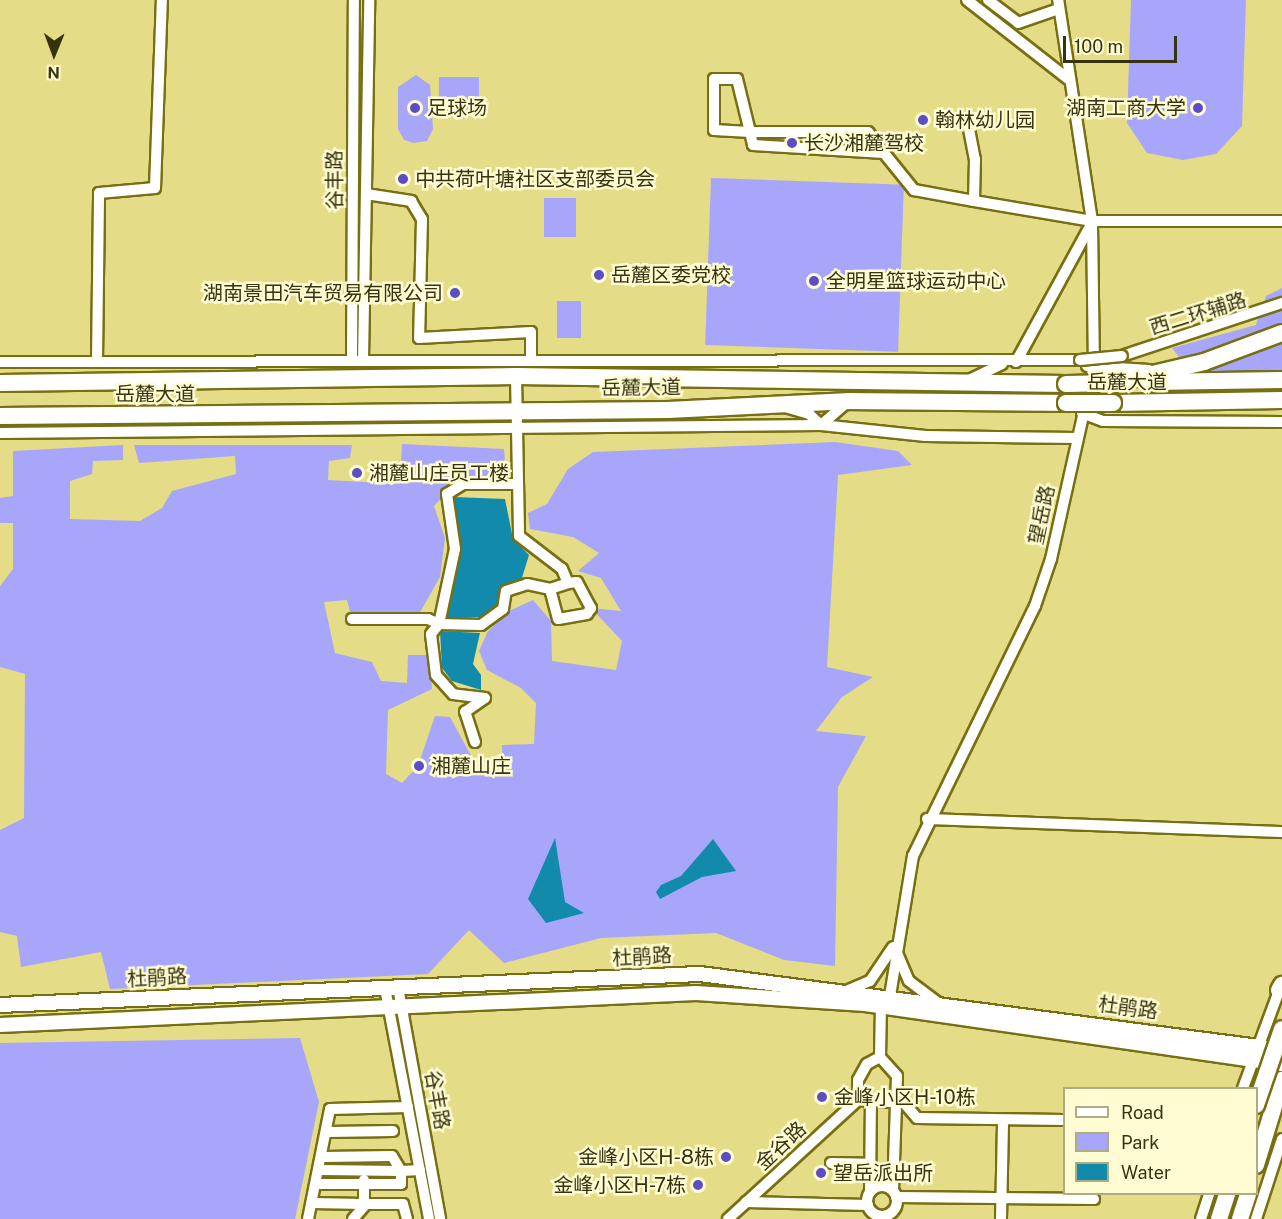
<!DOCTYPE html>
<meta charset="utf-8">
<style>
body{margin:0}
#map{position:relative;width:1282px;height:1219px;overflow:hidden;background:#e4dc87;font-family:"Public Sans","Noto Sans SC",sans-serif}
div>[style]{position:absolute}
.green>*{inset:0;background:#a7a6fa;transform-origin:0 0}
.water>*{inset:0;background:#128aac}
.roads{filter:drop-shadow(2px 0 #776f11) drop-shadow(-2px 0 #776f11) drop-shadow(0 2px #776f11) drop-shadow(0 -2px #776f11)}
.minor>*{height:10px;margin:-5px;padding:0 5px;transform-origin:5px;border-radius:5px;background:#fff}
.minor>.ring{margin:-5px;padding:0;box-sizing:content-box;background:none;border:10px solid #fff;border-radius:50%}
.major>*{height:14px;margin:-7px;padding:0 7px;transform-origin:7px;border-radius:7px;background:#fff}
.highway>*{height:16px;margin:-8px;padding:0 8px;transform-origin:8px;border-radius:8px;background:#fff}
.bridges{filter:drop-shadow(2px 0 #776f11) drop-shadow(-2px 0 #776f11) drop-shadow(0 2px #776f11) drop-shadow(0 -2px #776f11)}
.minor-bridge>*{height:10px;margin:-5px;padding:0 5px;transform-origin:5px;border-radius:5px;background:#fff}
.highway-bridge>*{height:16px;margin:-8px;padding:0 8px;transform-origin:8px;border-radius:8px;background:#fff}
.dots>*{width:16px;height:16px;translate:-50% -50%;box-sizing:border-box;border:3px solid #fffcd3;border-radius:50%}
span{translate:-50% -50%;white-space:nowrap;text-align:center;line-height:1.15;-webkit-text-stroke:5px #fffcd3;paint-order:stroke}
.poi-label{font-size:20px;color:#37330f}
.left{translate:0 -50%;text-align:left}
.right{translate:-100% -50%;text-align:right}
.street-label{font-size:20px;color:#37330f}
.legend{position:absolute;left:1063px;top:1087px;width:195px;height:108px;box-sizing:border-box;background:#fffcd3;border:2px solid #afac85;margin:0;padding:8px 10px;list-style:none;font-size:18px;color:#37330f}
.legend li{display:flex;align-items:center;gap:12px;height:30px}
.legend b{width:30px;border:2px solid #afac85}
.north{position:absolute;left:24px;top:24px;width:60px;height:60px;-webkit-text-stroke:4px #fffcd3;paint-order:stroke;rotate:181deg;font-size:16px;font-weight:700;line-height:24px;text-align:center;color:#37330f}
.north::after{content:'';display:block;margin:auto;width:21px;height:27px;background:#37330f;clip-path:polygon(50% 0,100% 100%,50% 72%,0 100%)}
.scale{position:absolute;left:1063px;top:36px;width:114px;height:27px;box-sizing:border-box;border:3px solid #37330f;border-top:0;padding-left:8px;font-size:18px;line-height:21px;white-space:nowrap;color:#37330f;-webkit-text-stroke:4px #fffcd3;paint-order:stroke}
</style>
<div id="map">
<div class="green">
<div style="clip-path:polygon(1131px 0,1246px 0,1242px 126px,1216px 154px,1183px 160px,1147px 153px,1127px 123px)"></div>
<div style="clip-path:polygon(416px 75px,430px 85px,433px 129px,427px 141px,414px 143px,404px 140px,398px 129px,398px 87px)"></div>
<div style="left:439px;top:77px;width:40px;height:37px"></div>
<div style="left:711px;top:178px;width:193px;height:167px;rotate:2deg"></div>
<div style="left:576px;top:198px;width:39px;height:32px;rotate:90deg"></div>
<div style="clip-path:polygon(1282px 288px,1282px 398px,1194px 376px,1172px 348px,1256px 325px,1266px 296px)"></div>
<div style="left:557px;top:301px;width:24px;height:37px"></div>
<div style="clip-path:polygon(835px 442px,898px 451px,912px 465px,838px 475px,827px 667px,873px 677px,842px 697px,816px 731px,866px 736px,838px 787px,835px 966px,784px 960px,716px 933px,601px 938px,504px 963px,469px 930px,428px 974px,110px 989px,101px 952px,21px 967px,17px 936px,0 932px,0 830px,24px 818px,25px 674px,0 667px,0 586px,13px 569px,13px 523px,0 523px,0 498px,13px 496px,13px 451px,123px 445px,123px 460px,93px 461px,92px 474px,70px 481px,70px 519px,140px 521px,162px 508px,172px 491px,236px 474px,235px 456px,139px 463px,134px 445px,352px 445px,350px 458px,329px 461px,328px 480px,400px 484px,402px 444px,504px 449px,506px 473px,458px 480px,434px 506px,445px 538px,440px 577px,418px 616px,352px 619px,347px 600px,324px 602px,335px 653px,372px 662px,381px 681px,407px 683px,408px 655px,429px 655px,432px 689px,388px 710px,386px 774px,402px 783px,418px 766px,435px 716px,450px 717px,480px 772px,503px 773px,502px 745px,534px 744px,536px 703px,521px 688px,487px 670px,479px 651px,488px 631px,511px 610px,533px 600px,551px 621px,552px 661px,616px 670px,622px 641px,591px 608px,621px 611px,601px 578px,578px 571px,599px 553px,573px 537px,530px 529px,528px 513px,547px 504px,568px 469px,593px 452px)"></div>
<div style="clip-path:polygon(300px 1038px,319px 1102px,295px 1219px,0 1219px,0 1043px)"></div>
</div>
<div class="water">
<div style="clip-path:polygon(454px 497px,505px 499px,513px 539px,529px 555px,521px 581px,483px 617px,444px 618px,461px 554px,450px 500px)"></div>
<div style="clip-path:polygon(440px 631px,480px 633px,473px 664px,481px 675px,481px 690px,452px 681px,442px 668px)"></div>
<div style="clip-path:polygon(555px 838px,565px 902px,584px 913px,546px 923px,528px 899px)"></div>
<div style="clip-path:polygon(713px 839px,736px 871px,702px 877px,660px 899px,656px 892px,661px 885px,681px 876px)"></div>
</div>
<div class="roads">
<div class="minor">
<div style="left:967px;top:0;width:128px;rotate:38deg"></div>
<div style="left:988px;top:0;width:38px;rotate:37deg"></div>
<div style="left:1018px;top:23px;width:43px;rotate:-18.9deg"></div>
<div style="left:968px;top:124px;width:36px;rotate:79deg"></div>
<div style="left:975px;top:159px;width:42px;rotate:91.4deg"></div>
<div style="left:974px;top:201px;width:120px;rotate:9.6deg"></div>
<div style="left:1092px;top:221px;width:190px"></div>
<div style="left:884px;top:153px;width:26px;rotate:-127deg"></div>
<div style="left:868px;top:132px;width:118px;rotate:180deg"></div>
<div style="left:750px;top:132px;width:36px;rotate:-177deg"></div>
<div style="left:714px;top:130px;width:51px;rotate:-90deg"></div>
<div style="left:714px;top:79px;width:23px"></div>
<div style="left:737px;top:79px;width:55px;rotate:76.2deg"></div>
<div style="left:750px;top:132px;width:13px;rotate:77deg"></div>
<div style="left:753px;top:145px;width:131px;rotate:3.5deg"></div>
<div style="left:884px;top:153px;width:48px;rotate:51deg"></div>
<div style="left:914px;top:190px;width:61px;rotate:10.4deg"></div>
<div style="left:366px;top:194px;width:46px;rotate:8.8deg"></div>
<div style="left:411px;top:201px;width:21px;rotate:59deg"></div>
<div style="left:422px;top:219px;width:119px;rotate:91.4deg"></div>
<div style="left:419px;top:338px;width:112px;rotate:-3.1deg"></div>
<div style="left:531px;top:332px;width:29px;rotate:90deg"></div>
<div style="left:1122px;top:356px;width:169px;rotate:-18.3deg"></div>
<div style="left:352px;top:360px;width:360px;rotate:-89.7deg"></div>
<div style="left:363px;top:360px;width:360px;rotate:-89deg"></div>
<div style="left:97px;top:361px;width:168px;rotate:-89.3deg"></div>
<div style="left:99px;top:193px;width:56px;rotate:-5.1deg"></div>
<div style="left:155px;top:188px;width:188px;rotate:-87.9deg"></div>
<div style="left:0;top:362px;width:1080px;rotate:-0.11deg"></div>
<div style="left:1016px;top:362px;width:155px;rotate:-61.4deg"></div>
<div style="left:1087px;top:366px;width:62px;rotate:3.7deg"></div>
<div style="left:516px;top:376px;width:160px;rotate:88.9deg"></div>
<div style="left:519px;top:536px;width:54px;rotate:37.5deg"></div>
<div style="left:562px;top:569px;width:15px;rotate:67deg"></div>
<div style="left:568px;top:583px;width:9px;rotate:-6deg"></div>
<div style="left:577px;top:582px;width:30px;rotate:62deg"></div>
<div style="left:591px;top:608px;width:7px;rotate:124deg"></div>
<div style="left:587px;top:614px;width:29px;rotate:170deg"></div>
<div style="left:558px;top:619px;width:31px;rotate:-105deg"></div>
<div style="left:550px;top:589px;width:19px;rotate:-18deg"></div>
<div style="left:967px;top:381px;width:39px;rotate:-26deg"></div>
<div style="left:785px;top:407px;width:25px;rotate:16deg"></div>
<div style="left:809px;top:414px;width:16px;rotate:43deg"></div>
<div style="left:821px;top:425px;width:32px;rotate:-41deg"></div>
<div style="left:1082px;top:413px;width:22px;rotate:21deg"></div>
<div style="left:1103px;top:421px;width:179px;rotate:0.3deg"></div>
<div style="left:0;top:433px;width:821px;rotate:-0.56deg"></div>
<div style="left:821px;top:425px;width:105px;rotate:6deg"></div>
<div style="left:925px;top:436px;width:152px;rotate:0.8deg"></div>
<div style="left:352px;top:619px;width:76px"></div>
<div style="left:428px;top:619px;width:12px;rotate:24deg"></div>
<div style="left:439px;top:624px;width:77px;rotate:-78deg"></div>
<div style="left:455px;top:549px;width:56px;rotate:-98.3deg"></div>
<div style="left:447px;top:494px;width:19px;rotate:-32deg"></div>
<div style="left:463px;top:484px;width:52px"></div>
<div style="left:475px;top:742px;width:32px;rotate:-108deg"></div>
<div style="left:465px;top:712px;width:24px;rotate:-35deg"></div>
<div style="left:485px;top:698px;width:32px;rotate:-173deg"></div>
<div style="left:453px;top:694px;width:25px;rotate:-132deg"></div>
<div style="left:436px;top:675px;width:41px;rotate:-97deg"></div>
<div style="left:431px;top:634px;width:13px;rotate:-51deg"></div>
<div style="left:439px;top:624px;width:42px;rotate:1.4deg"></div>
<div style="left:481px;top:625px;width:27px;rotate:-36deg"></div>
<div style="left:503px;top:609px;width:18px;rotate:-81deg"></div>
<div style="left:506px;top:591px;width:22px;rotate:-18deg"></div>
<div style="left:527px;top:584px;width:24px;rotate:12deg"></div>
<div style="left:927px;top:819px;width:355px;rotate:2.1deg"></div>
<div style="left:897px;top:953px;width:30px;rotate:67deg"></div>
<div style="left:909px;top:981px;width:35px;rotate:37deg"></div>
<div style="left:398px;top:987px;width:236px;rotate:79.7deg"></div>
<div style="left:385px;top:988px;width:235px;rotate:79.2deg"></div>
<div style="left:846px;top:991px;width:26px;rotate:-23deg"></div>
<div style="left:870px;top:981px;width:41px;rotate:-55.9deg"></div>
<div style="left:880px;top:1057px;width:51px;rotate:-88.9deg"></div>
<div style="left:881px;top:1006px;width:13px;rotate:-48deg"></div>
<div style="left:890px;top:996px;width:142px;rotate:-80.7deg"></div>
<div style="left:913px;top:856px;width:278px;rotate:-64deg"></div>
<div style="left:1035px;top:606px;width:50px;rotate:-71.2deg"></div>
<div style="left:1051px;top:559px;width:197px;rotate:-77.4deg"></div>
<div style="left:1094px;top:367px;width:146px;rotate:-90.8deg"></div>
<div style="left:1092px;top:221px;width:224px;rotate:-98.7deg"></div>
<div style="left:1243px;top:1088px;width:110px;rotate:-69.7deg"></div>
<div style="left:858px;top:1100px;width:46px;rotate:3.7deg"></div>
<div style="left:904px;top:1103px;width:20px;rotate:49deg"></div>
<div style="left:917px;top:1118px;width:147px;rotate:0.8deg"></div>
<div style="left:858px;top:1100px;width:20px;rotate:-90deg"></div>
<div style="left:858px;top:1080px;width:18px;rotate:-61deg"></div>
<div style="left:867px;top:1064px;width:15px;rotate:-28deg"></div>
<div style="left:880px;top:1057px;width:25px;rotate:48deg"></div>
<div style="left:897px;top:1076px;width:115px;rotate:92deg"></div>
<div style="left:328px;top:1132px;width:65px;rotate:-0.9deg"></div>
<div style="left:831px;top:1163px;width:39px;rotate:1deg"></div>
<div style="left:321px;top:1170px;width:80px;rotate:0.7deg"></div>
<div style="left:401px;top:1171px;width:17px;rotate:-121deg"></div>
<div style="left:392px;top:1156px;width:68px;rotate:179.2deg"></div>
<div style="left:317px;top:1184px;width:84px"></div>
<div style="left:401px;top:1184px;width:13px;rotate:-90deg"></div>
<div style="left:401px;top:1171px;width:19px;rotate:-3deg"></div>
<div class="ring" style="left:867px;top:1186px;width:20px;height:20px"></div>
<div style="left:870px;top:1192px;width:91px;rotate:-89.4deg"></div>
<div style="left:896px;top:1197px;width:198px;rotate:0.6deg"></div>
<div style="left:746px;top:1202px;width:122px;rotate:1.4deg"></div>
<div style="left:312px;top:1203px;width:52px;rotate:1.1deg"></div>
<div style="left:364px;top:1204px;width:24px;rotate:-90deg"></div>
<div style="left:364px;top:1204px;width:39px"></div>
<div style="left:403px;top:1204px;width:16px;rotate:75deg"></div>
<div style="left:308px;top:1219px;width:112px;rotate:-78.7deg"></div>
<div style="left:330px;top:1109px;width:78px;rotate:-1.5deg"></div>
<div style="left:353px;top:1219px;width:20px;rotate:-49deg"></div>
<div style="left:728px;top:1219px;width:176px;rotate:-42.5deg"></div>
<div style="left:1001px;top:1219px;width:99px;rotate:-88.8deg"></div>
<div style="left:1201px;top:1219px;width:26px;rotate:-72deg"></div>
<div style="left:1256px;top:1219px;width:84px;rotate:-72deg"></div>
</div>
<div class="major">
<div style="left:0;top:1005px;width:701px;rotate:-2.54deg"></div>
<div style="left:700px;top:974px;width:587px;rotate:7.44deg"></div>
<div style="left:0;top:1025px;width:697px;rotate:-2.63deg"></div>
<div style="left:696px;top:993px;width:169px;rotate:3.7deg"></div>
<div style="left:865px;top:1004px;width:421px;rotate:8.2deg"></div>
</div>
<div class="highway">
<div style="left:1151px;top:382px;width:131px;rotate:-0.9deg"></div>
<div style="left:0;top:383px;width:516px;rotate:-0.78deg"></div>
<div style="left:516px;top:376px;width:550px;rotate:0.83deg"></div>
<div style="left:1114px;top:383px;width:92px;rotate:-13.1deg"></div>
<div style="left:1204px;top:362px;width:83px;rotate:-20.4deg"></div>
<div style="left:1113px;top:403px;width:169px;rotate:-1deg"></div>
<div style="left:0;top:416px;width:668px;rotate:-0.51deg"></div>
<div style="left:668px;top:410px;width:182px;rotate:-2.8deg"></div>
<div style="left:850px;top:401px;width:216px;rotate:0.5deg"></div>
<div style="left:1279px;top:990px;width:6px;rotate:-59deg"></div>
<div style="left:1256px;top:1165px;width:89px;rotate:-73deg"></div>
<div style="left:1219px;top:1219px;width:26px;rotate:-72deg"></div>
<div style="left:1240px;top:1219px;width:26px;rotate:-72deg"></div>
</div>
</div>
<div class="bridges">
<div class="minor-bridge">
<div style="left:1080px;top:360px;width:42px;rotate:-5.4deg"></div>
</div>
<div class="highway-bridge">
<div style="left:1066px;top:384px;width:48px;rotate:-1.2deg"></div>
<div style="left:1066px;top:403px;width:47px"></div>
<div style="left:1256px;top:1105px;width:80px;rotate:-71.1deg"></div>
</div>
</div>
<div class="dots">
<div style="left:415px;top:108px;background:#5c4dc5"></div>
<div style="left:1198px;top:108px;background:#5c4dc5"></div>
<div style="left:923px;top:120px;background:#5c4dc5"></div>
<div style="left:792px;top:143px;background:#5c4dc5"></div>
<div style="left:403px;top:179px;background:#5c4dc5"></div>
<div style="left:599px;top:275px;background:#5c4dc5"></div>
<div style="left:814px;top:281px;background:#5c4dc5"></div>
<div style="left:455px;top:293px;background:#5c4dc5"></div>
<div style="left:357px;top:473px;background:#5c4dc5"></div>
<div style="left:419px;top:766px;background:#5c4dc5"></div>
<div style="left:822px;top:1097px;background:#5c4dc5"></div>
<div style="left:726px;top:1157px;background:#5c4dc5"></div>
<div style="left:821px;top:1173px;background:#5c4dc5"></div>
<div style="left:698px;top:1185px;background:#5c4dc5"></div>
</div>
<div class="poi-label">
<span class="left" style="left:427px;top:108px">足球场</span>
<span class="right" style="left:1186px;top:108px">湖南工商大学</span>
<span class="left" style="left:935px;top:120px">翰林幼儿园</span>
<span class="left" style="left:804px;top:143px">长沙湘麓驾校</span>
<span class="left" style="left:415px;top:179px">中共荷叶塘社区支部委员会</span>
<span class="left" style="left:611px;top:275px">岳麓区委党校</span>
<span class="left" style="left:826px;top:281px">全明星篮球运动中心</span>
<span class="right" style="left:443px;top:293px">湖南景田汽车贸易有限公司</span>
<span class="left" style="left:369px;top:473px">湘麓山庄员工楼</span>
<span class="left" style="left:431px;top:766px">湘麓山庄</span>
<span class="left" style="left:834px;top:1097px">金峰小区H-10栋</span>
<span class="right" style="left:714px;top:1157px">金峰小区H-8栋</span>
<span class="left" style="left:833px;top:1173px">望岳派出所</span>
<span class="right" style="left:686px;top:1185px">金峰小区H-7栋</span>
</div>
<div class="street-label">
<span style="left:335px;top:180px;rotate:-90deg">谷丰路</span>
<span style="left:1198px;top:314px;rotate:-17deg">西二环辅路</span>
<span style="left:1127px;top:382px">岳麓大道</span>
<span style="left:641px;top:388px;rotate:-1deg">岳麓大道</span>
<span style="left:155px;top:394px">岳麓大道</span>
<span style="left:1042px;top:515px;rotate:-78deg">望岳路</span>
<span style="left:642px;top:957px;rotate:-3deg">杜鹃路</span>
<span style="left:157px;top:978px;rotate:-3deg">杜鹃路</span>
<span style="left:1128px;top:1008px;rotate:8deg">杜鹃路</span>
<span style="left:437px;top:1100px;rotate:80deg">谷丰路</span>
<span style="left:781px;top:1146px;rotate:-43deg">金谷路</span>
</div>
<ul class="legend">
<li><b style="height:8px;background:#fff"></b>Road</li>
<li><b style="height:16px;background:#a7a6fa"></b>Park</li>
<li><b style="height:16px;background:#128aac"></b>Water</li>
</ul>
<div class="north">N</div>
<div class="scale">100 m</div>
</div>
